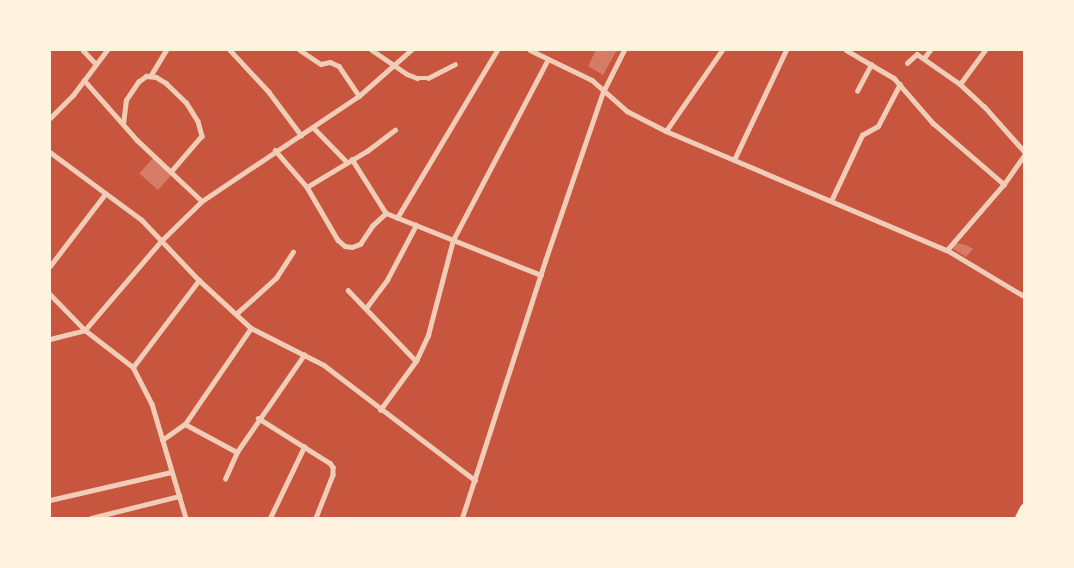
<!DOCTYPE html>
<style>
body{margin:0}
#map{position:relative;width:1074px;height:568px;overflow:hidden;background:#c8553d;font-family:Lato,sans-serif}
div>[style]{position:absolute}
.building>*{inset:0;background:#d67c66;transform-origin:0 0}
.minor>*{height:4.5px;margin:-2.25px;padding:0 2.25px;transform-origin:2.25px;border-radius:2.25px;background:#f1ccb7}
.motorway>*{height:8px;margin:-4px;padding:0 4px;transform-origin:4px;border-radius:4px;background:#fff3e0}
span{translate:-50% -50%;white-space:nowrap;text-align:center;line-height:1.15;-webkit-text-stroke:4.5px #fff3e0;paint-order:stroke}
.frame{position:absolute;inset:0;border:51px solid #fff3e0;pointer-events:none}
</style>
<div id="map">
<div class="building">
<div style="clip-path:polygon(596px 50px,617px 50px,603px 75px,588px 66px)"></div>
<div style="left:154px;top:157px;width:25px;height:22px;rotate:42deg"></div>
<div style="clip-path:polygon(956px 243px,966px 245px,973px 249px,966px 257px,952px 248px)"></div>
</div>
<div class="minor">
<div style="left:83px;top:50px;width:19px;rotate:47deg"></div>
<div style="left:230px;top:50px;width:57px;rotate:47.1deg"></div>
<div style="left:269px;top:92px;width:54px;rotate:53.3deg"></div>
<div style="left:300px;top:50px;width:25px;rotate:34deg"></div>
<div style="left:321px;top:64px;width:9px;rotate:-13deg"></div>
<div style="left:330px;top:62px;width:10px;rotate:24deg"></div>
<div style="left:339px;top:66px;width:36px;rotate:56deg"></div>
<div style="left:372px;top:50px;width:42px;rotate:34.4deg"></div>
<div style="left:407px;top:74px;width:11px;rotate:22deg"></div>
<div style="left:417px;top:78px;width:11px"></div>
<div style="left:428px;top:78px;width:30px;rotate:-27deg"></div>
<div style="left:530px;top:50px;width:69px;rotate:25.8deg"></div>
<div style="left:592px;top:80px;width:47px;rotate:41.5deg"></div>
<div style="left:627px;top:111px;width:44px;rotate:27.1deg"></div>
<div style="left:666px;top:131px;width:305px;rotate:23deg"></div>
<div style="left:947px;top:250px;width:90px;rotate:30.9deg"></div>
<div style="left:846px;top:50px;width:56px;rotate:30.3deg"></div>
<div style="left:894px;top:78px;width:60px;rotate:49.1deg"></div>
<div style="left:933px;top:123px;width:94px;rotate:40.7deg"></div>
<div style="left:924px;top:58px;width:10px;rotate:-53deg"></div>
<div style="left:907px;top:63px;width:13px;rotate:-42deg"></div>
<div style="left:917px;top:54px;width:52px;rotate:34.9deg"></div>
<div style="left:960px;top:84px;width:33px;rotate:43deg"></div>
<div style="left:984px;top:106px;width:60px;rotate:48.4deg"></div>
<div style="left:151px;top:75px;width:29px;rotate:-59deg"></div>
<div style="left:84px;top:80px;width:80px;rotate:48.5deg"></div>
<div style="left:137px;top:140px;width:89px;rotate:43.2deg"></div>
<div style="left:960px;top:84px;width:42px;rotate:-53.7deg"></div>
<div style="left:857px;top:91px;width:30px;rotate:-62deg"></div>
<div style="left:50px;top:118px;width:33px;rotate:-45deg"></div>
<div style="left:73px;top:95px;width:56px;rotate:-52.9deg"></div>
<div style="left:123px;top:124px;width:24px;rotate:-83deg"></div>
<div style="left:126px;top:100px;width:22px;rotate:-56deg"></div>
<div style="left:138px;top:82px;width:10px;rotate:-37deg"></div>
<div style="left:146px;top:76px;width:10px;rotate:6deg"></div>
<div style="left:156px;top:77px;width:12px;rotate:31deg"></div>
<div style="left:166px;top:83px;width:28px;rotate:44deg"></div>
<div style="left:186px;top:102px;width:22px;rotate:58deg"></div>
<div style="left:198px;top:121px;width:16px;rotate:75deg"></div>
<div style="left:202px;top:136px;width:46px;rotate:130.6deg"></div>
<div style="left:313px;top:127px;width:49px;rotate:45.8deg"></div>
<div style="left:666px;top:131px;width:98px;rotate:-55.3deg"></div>
<div style="left:275px;top:150px;width:49px;rotate:49.1deg"></div>
<div style="left:307px;top:187px;width:61px;rotate:59.7deg"></div>
<div style="left:338px;top:240px;width:9px;rotate:41deg"></div>
<div style="left:345px;top:246px;width:7px;rotate:8deg"></div>
<div style="left:352px;top:247px;width:9px;rotate:-21deg"></div>
<div style="left:360px;top:244px;width:22px;rotate:-56deg"></div>
<div style="left:372px;top:226px;width:19px;rotate:-43deg"></div>
<div style="left:50px;top:152px;width:114px;rotate:36.5deg"></div>
<div style="left:142px;top:220px;width:83px;rotate:46.5deg"></div>
<div style="left:199px;top:280px;width:71px;rotate:42.7deg"></div>
<div style="left:251px;top:328px;width:82px;rotate:26.9deg"></div>
<div style="left:324px;top:365px;width:190px;rotate:37.3deg"></div>
<div style="left:352px;top:159px;width:64px;rotate:57.8deg"></div>
<div style="left:734px;top:160px;width:122px;rotate:-64.7deg"></div>
<div style="left:307px;top:187px;width:70px;rotate:-31deg"></div>
<div style="left:367px;top:151px;width:35px;rotate:-37deg"></div>
<div style="left:831px;top:201px;width:73px;rotate:-64.8deg"></div>
<div style="left:862px;top:135px;width:18px;rotate:-29deg"></div>
<div style="left:878px;top:126px;width:47px;rotate:-62.4deg"></div>
<div style="left:386px;top:213px;width:167px;rotate:21.8deg"></div>
<div style="left:397px;top:218px;width:196px;rotate:-59.2deg"></div>
<div style="left:947px;top:250px;width:87px;rotate:-49.2deg"></div>
<div style="left:1004px;top:184px;width:35px;rotate:-55deg"></div>
<div style="left:50px;top:266px;width:91px;rotate:-52.6deg"></div>
<div style="left:348px;top:290px;width:98px;rotate:46.2deg"></div>
<div style="left:50px;top:294px;width:50px;rotate:45.8deg"></div>
<div style="left:85px;top:330px;width:117px;rotate:-49.5deg"></div>
<div style="left:161px;top:241px;width:57px;rotate:-44.3deg"></div>
<div style="left:202px;top:201px;width:189px;rotate:-33.8deg"></div>
<div style="left:359px;top:96px;width:69px;rotate:-41.5deg"></div>
<div style="left:366px;top:308px;width:35px;rotate:-53deg"></div>
<div style="left:387px;top:280px;width:62px;rotate:-62.2deg"></div>
<div style="left:236px;top:314px;width:54px;rotate:-42deg"></div>
<div style="left:276px;top:278px;width:31px;rotate:-57deg"></div>
<div style="left:50px;top:339px;width:36px;rotate:-14deg"></div>
<div style="left:85px;top:330px;width:61px;rotate:37.6deg"></div>
<div style="left:133px;top:367px;width:42px;rotate:62.8deg"></div>
<div style="left:152px;top:404px;width:119px;rotate:73.4deg"></div>
<div style="left:133px;top:367px;width:109px;rotate:-52.8deg"></div>
<div style="left:380px;top:410px;width:61px;rotate:-53.7deg"></div>
<div style="left:416px;top:361px;width:29px;rotate:-65deg"></div>
<div style="left:428px;top:335px;width:98px;rotate:-75.3deg"></div>
<div style="left:453px;top:240px;width:204px;rotate:-62.3deg"></div>
<div style="left:258px;top:418px;width:85px;rotate:32deg"></div>
<div style="left:330px;top:463px;width:5px;rotate:53deg"></div>
<div style="left:333px;top:467px;width:8px;rotate:90deg"></div>
<div style="left:333px;top:475px;width:46px;rotate:111.6deg"></div>
<div style="left:185px;top:424px;width:59px;rotate:28.3deg"></div>
<div style="left:237px;top:452px;width:118px;rotate:-55.4deg"></div>
<div style="left:162px;top:440px;width:28px;rotate:-35deg"></div>
<div style="left:185px;top:424px;width:116px;rotate:-55.5deg"></div>
<div style="left:225px;top:479px;width:30px;rotate:-66deg"></div>
<div style="left:50px;top:500px;width:124px;rotate:-13deg"></div>
<div style="left:91px;top:518px;width:91px;rotate:-14deg"></div>
<div style="left:270px;top:518px;width:79px;rotate:-64.4deg"></div>
<div style="left:462px;top:518px;width:270px;rotate:-72.1deg"></div>
<div style="left:545px;top:261px;width:179px;rotate:-71.1deg"></div>
<div style="left:603px;top:92px;width:47px;rotate:-63.4deg"></div>
</div>
<div class="motorway">
<div style="left:1019px;top:518px;width:11px;rotate:-63deg"></div>
</div>
<div class="frame"></div>
</div>
